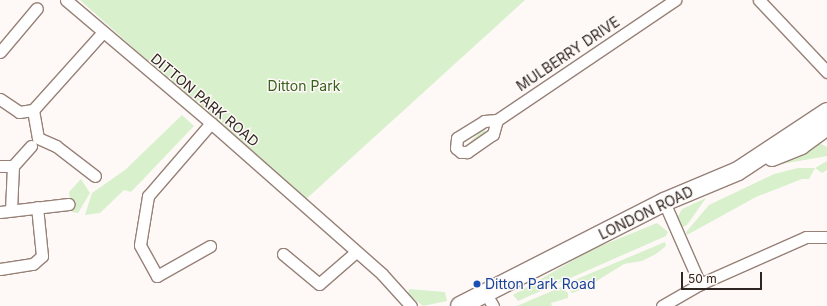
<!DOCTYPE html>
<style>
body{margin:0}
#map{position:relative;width:827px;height:306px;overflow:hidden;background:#fef9f7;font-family:Inter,sans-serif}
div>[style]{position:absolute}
.green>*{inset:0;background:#d9f0cd;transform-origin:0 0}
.roads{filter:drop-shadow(1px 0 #978177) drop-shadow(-1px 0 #978177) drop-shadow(0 1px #978177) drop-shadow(0 -1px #978177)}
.minor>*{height:11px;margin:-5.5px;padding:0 5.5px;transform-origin:5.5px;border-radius:5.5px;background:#fff}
.primary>*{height:18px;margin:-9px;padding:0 9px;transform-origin:9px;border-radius:9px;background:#fff}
.dots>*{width:11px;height:11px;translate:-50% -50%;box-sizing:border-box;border:2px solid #fef9f7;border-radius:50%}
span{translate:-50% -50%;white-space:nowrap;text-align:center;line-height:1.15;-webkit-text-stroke:3px #fef9f7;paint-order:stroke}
.street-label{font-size:14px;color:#2f2621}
.park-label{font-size:14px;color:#355f1a}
.transit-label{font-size:14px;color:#164399}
.left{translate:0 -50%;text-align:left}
.scale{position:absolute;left:681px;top:272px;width:81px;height:18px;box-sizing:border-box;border:2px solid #2f2621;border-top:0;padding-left:5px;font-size:12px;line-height:14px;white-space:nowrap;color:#2f2621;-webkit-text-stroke:3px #fef9f7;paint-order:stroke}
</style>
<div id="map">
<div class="green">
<div style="clip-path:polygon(80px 0,525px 0,304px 201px)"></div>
<div style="clip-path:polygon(182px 115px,194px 126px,131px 192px,124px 190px,100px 213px,85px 215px,92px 193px,125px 170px)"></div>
<div style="left:483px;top:129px;width:6px;height:28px;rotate:45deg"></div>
<div style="clip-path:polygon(817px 142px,827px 147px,827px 156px,782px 164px)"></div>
<div style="clip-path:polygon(827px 161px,827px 170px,822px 173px,815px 168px,809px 179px,802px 179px,756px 197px,687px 235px,686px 232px,709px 205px,774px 174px,798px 168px,815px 168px)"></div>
<div style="clip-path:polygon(81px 179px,90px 193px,78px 213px,72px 212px,69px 192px)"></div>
<div style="clip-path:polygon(706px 198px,687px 225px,677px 230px,675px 222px,682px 209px)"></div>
<div style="clip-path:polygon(657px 223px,668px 232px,666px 236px,518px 301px,513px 295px,591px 250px)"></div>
<div style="clip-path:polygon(665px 242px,666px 246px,656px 254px,642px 261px,624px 264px,584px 289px,572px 293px,565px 284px)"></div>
<div style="clip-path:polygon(561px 287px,568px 293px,568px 298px,551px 303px,552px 306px,517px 306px)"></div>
<div style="clip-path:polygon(409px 289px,445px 292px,447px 301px,423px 306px,408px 294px)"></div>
</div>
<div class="roads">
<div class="minor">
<div style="left:66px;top:0;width:190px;rotate:40.3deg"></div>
<div style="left:211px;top:123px;width:228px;rotate:41.4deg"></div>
<div style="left:382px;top:274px;width:43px;rotate:47.8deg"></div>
<div style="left:759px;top:0;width:99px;rotate:46.6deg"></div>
<div style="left:0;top:52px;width:57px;rotate:-49.9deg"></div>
<div style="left:0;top:99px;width:23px;rotate:34deg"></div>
<div style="left:19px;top:112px;width:14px;rotate:-8deg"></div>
<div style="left:33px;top:110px;width:103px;rotate:-48.1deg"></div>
<div style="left:33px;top:110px;width:28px;rotate:80deg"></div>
<div style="left:38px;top:138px;width:20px;rotate:24deg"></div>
<div style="left:56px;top:146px;width:49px;rotate:37.6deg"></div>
<div style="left:497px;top:120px;width:15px;rotate:106deg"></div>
<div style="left:493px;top:134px;width:32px;rotate:145deg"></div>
<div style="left:467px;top:152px;width:6px;rotate:180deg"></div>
<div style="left:461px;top:152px;width:6px;rotate:-141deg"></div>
<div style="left:456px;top:148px;width:10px;rotate:-84deg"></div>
<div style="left:457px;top:138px;width:32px;rotate:-32deg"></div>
<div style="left:484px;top:121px;width:13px;rotate:-4deg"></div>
<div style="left:497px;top:120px;width:215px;rotate:-34deg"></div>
<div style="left:0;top:166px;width:13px"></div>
<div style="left:664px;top:202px;width:90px;rotate:66.3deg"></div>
<div style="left:700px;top:284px;width:116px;rotate:-23.9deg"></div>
<div style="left:806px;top:237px;width:21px"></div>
<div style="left:11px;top:210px;width:44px;rotate:-87.4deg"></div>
<div style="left:13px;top:166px;width:27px;rotate:-48deg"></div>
<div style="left:0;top:212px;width:69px;rotate:-6.6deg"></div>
<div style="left:210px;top:246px;width:61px;rotate:150.5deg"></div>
<div style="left:157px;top:276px;width:35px;rotate:-119deg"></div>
<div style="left:140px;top:245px;width:50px;rotate:-80.7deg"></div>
<div style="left:148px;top:196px;width:96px;rotate:-49.2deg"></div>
<div style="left:283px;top:254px;width:47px;rotate:39.8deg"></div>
<div style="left:319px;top:284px;width:49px;rotate:-40.9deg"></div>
<div style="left:0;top:269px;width:33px;rotate:-9deg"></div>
<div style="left:33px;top:264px;width:12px;rotate:-42deg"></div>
<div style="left:42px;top:256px;width:49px;rotate:-95.8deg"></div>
<div style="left:486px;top:294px;width:14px;rotate:60deg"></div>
<div style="left:662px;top:306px;width:44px;rotate:-30.1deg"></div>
</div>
<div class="primary">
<div style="left:772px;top:157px;width:31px;rotate:-22deg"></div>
<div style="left:801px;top:145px;width:32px;rotate:-36deg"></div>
<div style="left:460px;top:306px;width:229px;rotate:-27deg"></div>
<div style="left:664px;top:202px;width:80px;rotate:-22.7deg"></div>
<div style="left:738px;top:171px;width:107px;rotate:-33.5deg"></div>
</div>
</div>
<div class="dots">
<div style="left:477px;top:284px;background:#1a4fb4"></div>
</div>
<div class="street-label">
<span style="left:568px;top:54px;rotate:-34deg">MULBERRY DRIVE</span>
<span style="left:205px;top:100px;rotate:40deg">DITTON PARK ROAD</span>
<span style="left:646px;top:213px;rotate:-26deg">LONDON ROAD</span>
</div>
<div class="park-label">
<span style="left:304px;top:86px">Ditton Park</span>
</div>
<div class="transit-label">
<span class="left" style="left:485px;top:284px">Ditton Park Road</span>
</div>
<div class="scale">50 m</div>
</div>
